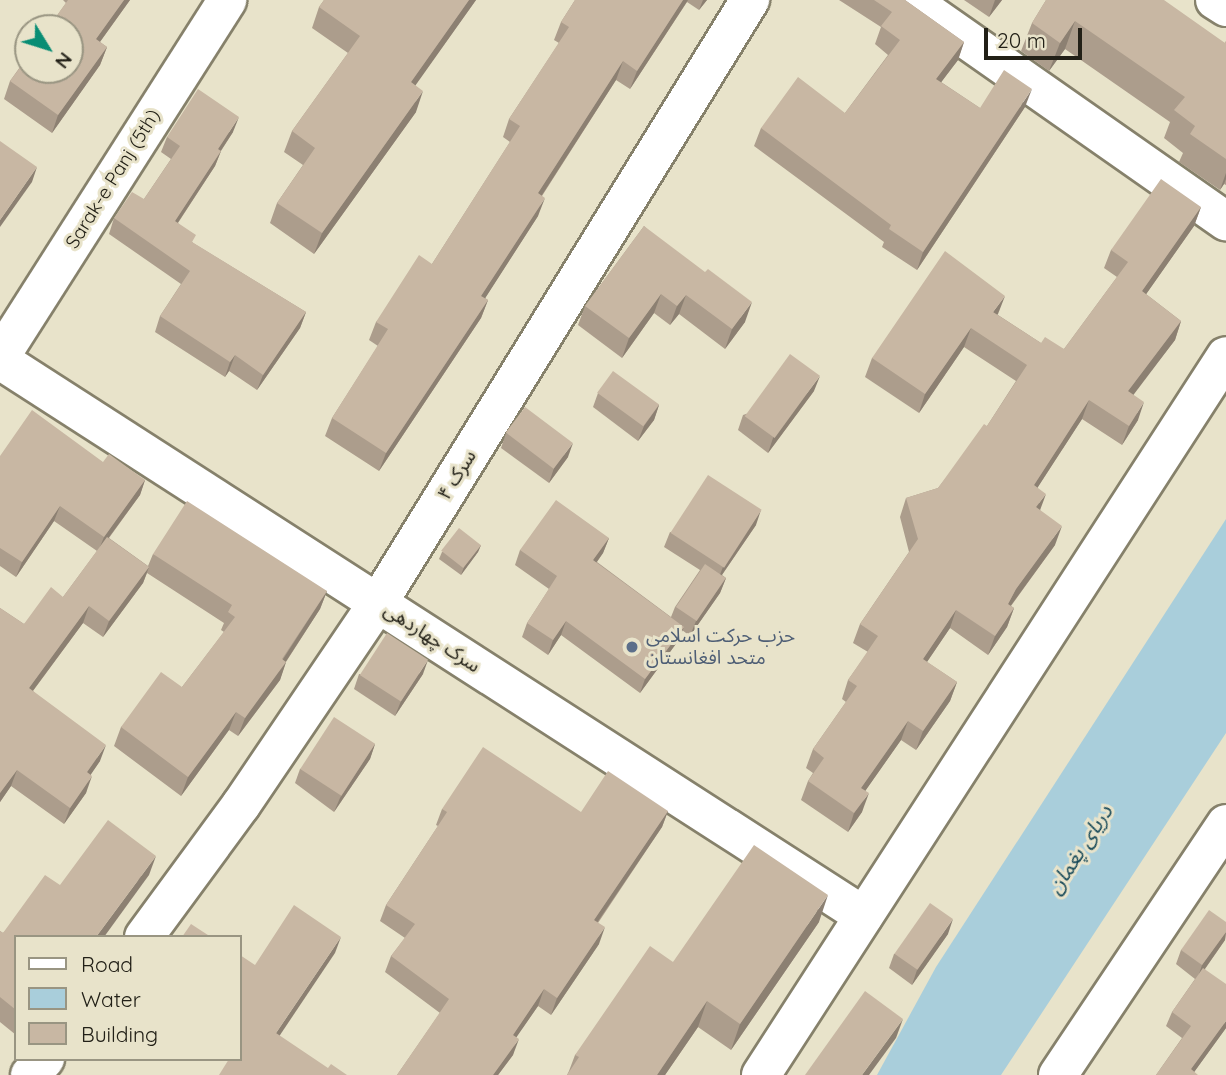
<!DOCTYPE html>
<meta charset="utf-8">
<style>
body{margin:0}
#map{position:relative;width:1226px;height:1075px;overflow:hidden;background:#e8e3ca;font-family:Quicksand,"Noto Sans Arabic",sans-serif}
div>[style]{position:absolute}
.water>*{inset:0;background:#a9cedb}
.roads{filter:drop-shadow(2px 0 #86816b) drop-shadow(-2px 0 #86816b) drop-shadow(0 2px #86816b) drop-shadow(0 -2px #86816b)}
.minor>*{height:38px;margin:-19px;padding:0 19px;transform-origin:19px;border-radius:19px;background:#fff}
.wall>*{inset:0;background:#ac9d8c}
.shaded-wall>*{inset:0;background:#8c8072}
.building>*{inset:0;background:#c8b7a3;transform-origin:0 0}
.dots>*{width:19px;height:19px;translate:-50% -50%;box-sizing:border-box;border:4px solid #e8e3ca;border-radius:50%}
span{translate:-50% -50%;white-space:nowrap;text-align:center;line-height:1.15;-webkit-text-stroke:6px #e8e3ca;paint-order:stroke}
.street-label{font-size:19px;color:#222017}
.service-label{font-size:19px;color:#4e5e75}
.left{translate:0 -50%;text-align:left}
.water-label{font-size:21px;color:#184a59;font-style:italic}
.legend{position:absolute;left:14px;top:935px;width:228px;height:126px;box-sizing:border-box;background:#e8e3ca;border:2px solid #999582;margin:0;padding:9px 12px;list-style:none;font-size:21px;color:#222017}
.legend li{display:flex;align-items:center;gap:14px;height:35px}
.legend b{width:35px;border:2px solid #999582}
.north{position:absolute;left:14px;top:14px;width:70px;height:70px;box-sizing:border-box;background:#e8e3ca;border:2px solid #999582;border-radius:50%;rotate:128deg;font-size:19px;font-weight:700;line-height:28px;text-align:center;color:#222017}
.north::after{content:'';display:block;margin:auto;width:24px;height:32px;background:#088d74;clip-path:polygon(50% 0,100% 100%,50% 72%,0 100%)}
.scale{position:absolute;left:984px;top:28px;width:98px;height:32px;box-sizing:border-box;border:4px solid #222017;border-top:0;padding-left:9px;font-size:21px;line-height:24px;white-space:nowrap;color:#222017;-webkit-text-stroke:5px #e8e3ca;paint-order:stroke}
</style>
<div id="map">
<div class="water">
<div style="clip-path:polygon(1226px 519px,1226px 733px,1001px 1075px,877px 1075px,936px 967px)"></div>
</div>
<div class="roads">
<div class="minor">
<div style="left:910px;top:0;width:386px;rotate:35deg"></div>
<div style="left:1215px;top:0;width:13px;rotate:32deg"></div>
<div style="left:0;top:357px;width:423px;rotate:-57.5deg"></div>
<div style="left:0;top:360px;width:1027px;rotate:32.76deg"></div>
<div style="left:144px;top:937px;width:164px;rotate:-53.7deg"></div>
<div style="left:241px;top:805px;width:244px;rotate:-55.9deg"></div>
<div style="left:378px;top:603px;width:709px;rotate:-58.33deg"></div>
<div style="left:30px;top:1075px;width:22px;rotate:-47deg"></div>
<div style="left:761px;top:1075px;width:856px;rotate:-57.11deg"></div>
<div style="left:1058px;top:1075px;width:302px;rotate:-56.2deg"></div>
</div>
</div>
<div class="wall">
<div style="clip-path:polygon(63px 0,130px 0,100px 42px,107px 47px,100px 65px,52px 133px,4px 99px,10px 81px,66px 3px)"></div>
<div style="clip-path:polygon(324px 0,476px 0,415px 85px,416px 112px,314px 254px,270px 223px,277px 203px,303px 165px,284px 152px,292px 131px,348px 53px,312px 28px,319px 7px)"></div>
<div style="clip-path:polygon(575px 0,707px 0,699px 10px,687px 2px,630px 89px,616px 80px,542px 196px,538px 216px,485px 298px,488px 300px,481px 318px,379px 471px,325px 436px,332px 418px,378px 346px,369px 340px,376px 322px,432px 264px,510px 142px,503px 137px,509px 119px,559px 43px,554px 40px,561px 22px)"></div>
<div style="clip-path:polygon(839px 0,905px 0,964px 42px,958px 60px,941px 82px,980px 108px,1025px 107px,917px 270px,882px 247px,884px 242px,754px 146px,761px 128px,845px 113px,888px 55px,875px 44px,881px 27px)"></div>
<div style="clip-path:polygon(964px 0,1002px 0,989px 17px)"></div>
<div style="clip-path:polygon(1046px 0,1225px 43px,1226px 41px,1226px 185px,1224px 184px,1220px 190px,1179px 162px,1183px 153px,1164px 138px,1170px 122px,1065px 49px,1049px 71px,1021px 51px,1032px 23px)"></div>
<div style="clip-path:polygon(233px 132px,221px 151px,215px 166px,178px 223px,193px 243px,306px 312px,300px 328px,257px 390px,229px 371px,225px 377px,155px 332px,160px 316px,181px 284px,109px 234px,114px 218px,144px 199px,171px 159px,161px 152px,167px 137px)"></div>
<div style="clip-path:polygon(1201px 207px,1194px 226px,1146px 294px,1181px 321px,1175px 340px,1133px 394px,1138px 420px,1122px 445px,1082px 419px,1037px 488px,1040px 510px,1055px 545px,1011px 606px,1014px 608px,1007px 627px,988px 655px,950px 628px,927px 662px,957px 682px,950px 701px,916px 750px,901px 740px,865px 791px,862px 812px,848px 832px,801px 800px,808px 781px,813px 773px,806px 768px,813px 749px,846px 702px,842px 699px,848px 680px,868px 652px,853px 643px,860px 624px,909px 552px,900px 517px,906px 498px,938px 488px,987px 426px,1016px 381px,964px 347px,919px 413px,865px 377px,872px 358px,998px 315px,1041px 343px,1064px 349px,1117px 277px,1104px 268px,1111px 250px)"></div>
<div style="clip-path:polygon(644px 226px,745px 322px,725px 349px,679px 314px,670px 325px,654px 313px,622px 358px,578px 325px,585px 306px)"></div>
<div style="clip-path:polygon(814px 391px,768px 453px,738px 430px,743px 415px)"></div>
<div style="clip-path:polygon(598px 393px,659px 405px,654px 420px,638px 441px,593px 407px)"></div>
<div style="clip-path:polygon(506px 433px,568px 457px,549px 483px,501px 448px)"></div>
<div style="clip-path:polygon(0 456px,103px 462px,145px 480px,140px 495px,109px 538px,148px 566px,153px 554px,327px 591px,320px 609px,286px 662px,280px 680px,238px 736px,229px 730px,181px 796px,114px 746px,121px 727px,182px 687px,224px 632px,221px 630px,224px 623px,147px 573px,143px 583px,103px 637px,83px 623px,33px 691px,100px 761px,90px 775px,86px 793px,64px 824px,11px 786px,0 802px,0 608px,24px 624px,63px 597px,97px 551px,54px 521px,16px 577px,0 566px)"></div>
<div style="clip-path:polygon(756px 525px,722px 575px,726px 578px,720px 593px,690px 636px,682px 630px,678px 641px,640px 693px,561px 635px,548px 655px,522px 637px,527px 623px,549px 589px,515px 565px,520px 550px,609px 538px,603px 553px,597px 562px,671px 617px,675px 607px,700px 570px,664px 547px,670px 532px)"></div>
<div style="clip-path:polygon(481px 545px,478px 552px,461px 575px,439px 559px,442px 552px)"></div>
<div style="clip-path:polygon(359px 674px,423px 674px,395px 716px,354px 689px)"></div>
<div style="clip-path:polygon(375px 744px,370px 759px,334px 812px,295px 783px,300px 769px)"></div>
<div style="clip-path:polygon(442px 809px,581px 812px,668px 811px,662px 827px,598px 923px,599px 944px,551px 1015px,538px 1006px,516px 1037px,513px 1055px,498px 1075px,397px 1075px,440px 1013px,385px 972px,391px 956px,405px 938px,380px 921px,386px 905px,438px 826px,436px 825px)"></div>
<div style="clip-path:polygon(149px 875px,16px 937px,16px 1035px,0 1022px,0 931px,3px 933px,60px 885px)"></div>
<div style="clip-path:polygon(819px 922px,731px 1050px,698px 1027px,665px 1075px,567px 1075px,569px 1071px,575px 1055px,673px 962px)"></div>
<div style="clip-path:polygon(1226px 932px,1225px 940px,1205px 969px,1226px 1028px,1194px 1072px,1156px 1075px,1182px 1038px,1166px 1026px,1172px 1012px,1195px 979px,1176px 964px,1181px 950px)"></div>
<div style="clip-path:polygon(948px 934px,912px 985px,889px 968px,894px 954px)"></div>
</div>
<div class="shaded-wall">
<div style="clip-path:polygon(124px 0,130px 0,89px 57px,96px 39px)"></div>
<div style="clip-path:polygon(469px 0,476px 0,403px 103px,411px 82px)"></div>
<div style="clip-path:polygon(683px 0,688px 0,630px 89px,637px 71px)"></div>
<div style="clip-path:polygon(703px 0,707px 0,699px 10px)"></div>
<div style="clip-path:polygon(995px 0,1002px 0,989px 17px)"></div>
<div style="clip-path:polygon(1075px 21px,1065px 49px,1049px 71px,1060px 43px)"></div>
<div style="clip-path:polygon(964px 42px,958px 60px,930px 97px,936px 79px)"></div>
<div style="clip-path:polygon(107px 47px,100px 65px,52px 133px,58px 115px)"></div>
<div style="clip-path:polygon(623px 61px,616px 80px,531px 212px,538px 193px)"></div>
<div style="clip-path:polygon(1032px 89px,1025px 107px,917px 270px,923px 252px)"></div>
<div style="clip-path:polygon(423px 91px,416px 112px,314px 254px,322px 233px)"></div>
<div style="clip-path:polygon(239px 117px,233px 132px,212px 164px,218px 149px)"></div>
<div style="clip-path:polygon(221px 151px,215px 166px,169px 236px,175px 221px)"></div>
<div style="clip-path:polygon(37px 167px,32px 182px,0 227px,0 220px)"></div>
<div style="clip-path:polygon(1226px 173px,1226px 179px,1224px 184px,1220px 190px)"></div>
<div style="clip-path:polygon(545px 198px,538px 216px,475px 314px,481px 296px)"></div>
<div style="clip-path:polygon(1201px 207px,1194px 226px,1135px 310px,1142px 291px)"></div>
<div style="clip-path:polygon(661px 294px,654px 313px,622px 358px,629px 338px)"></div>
<div style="clip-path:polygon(686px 295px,679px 314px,670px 325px,677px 306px)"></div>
<div style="clip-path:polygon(1005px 296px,998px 314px,986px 331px,993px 312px)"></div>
<div style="clip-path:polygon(488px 300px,481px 318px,379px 471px,386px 453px)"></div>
<div style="clip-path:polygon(752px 302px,745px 322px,725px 349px,732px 329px)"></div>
<div style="clip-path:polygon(306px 312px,300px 328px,257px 390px,263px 375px)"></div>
<div style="clip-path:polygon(1181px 321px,1175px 340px,1122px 410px,1128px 391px)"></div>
<div style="clip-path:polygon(971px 328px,964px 347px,919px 413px,925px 394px)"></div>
<div style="clip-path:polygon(235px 355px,229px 371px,225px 377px,230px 362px)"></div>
<div style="clip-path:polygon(820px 376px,814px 391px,768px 453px,773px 438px)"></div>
<div style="clip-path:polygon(1089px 400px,1082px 419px,1027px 504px,1034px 485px)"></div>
<div style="clip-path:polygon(1144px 402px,1138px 420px,1122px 445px,1129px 426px)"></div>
<div style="clip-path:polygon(659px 405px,654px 420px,638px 441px,644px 426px)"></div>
<div style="clip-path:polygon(573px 443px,568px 457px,549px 483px,554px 468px)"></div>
<div style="clip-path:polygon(145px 480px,140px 495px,98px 552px,104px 537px)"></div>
<div style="clip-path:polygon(1046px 494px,1039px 513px,1036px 507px)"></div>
<div style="clip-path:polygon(60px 506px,54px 521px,16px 577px,22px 562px)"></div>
<div style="clip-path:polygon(761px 510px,756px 525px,717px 582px,723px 567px)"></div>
<div style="clip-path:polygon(1062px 526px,1055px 545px,1009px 608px,1008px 604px,1016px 589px)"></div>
<div style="clip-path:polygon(609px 538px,603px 553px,588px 574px,593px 560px)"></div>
<div style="clip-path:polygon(481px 545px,478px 552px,461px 575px,464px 567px)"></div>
<div style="clip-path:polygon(149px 567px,143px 583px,103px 637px,109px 621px)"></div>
<div style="clip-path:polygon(726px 578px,720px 593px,690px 636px,696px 621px)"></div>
<div style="clip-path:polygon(327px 591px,320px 609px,279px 672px,286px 662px,280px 680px,238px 736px,245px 718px)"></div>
<div style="clip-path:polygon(89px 606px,83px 623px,23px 704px,29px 688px)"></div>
<div style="clip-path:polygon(1014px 608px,1007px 627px,988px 655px,995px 636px)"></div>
<div style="clip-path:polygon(956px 610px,950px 628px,916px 678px,923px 659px)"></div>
<div style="clip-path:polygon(566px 621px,561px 635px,548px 655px,553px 640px)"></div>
<div style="clip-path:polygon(684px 627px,678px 641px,640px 693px,645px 679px)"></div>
<div style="clip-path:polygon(428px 660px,423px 674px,395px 716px,401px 701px)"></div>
<div style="clip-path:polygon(957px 682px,950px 701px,916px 750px,923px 731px)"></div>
<div style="clip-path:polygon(236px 712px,229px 730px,181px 796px,188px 777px)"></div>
<div style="clip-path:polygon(908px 721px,901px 740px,854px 807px,861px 788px)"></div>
<div style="clip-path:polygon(375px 744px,370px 759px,334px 812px,340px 798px)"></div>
<div style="clip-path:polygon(106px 745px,100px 761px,81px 789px,87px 772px)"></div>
<div style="clip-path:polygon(17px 770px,11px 786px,0 802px,0 793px)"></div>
<div style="clip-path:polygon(92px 776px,86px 793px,64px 824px,70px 808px)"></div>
<div style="clip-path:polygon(869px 793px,862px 812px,848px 832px,854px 813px)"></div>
<div style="clip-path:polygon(668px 811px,662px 827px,588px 936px,594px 920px)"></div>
<div style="clip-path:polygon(156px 856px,149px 875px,104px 937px,96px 937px)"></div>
<div style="clip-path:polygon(828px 895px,819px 922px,731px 1050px,740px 1024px)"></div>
<div style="clip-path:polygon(953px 919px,948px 934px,912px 985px,917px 970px)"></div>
<div style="clip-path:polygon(605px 927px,599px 944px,551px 1015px,557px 998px)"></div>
<div style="clip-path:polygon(1226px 932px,1225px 940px,1197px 980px,1202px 965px)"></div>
<div style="clip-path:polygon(341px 937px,335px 953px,270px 1050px,276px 1033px)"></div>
<div style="clip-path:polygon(544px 989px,538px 1006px,507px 1051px,513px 1035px)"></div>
<div style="clip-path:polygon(707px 1001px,698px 1027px,665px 1075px,657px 1075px)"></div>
<div style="clip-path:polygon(903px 1019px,896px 1038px,869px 1075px,862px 1075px)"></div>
<div style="clip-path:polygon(1226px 1021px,1226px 1028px,1192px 1075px,1191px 1069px)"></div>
<div style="clip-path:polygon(519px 1039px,513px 1055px,498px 1075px,493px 1075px)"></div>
</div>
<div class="building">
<div style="clip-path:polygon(68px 0,124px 0,96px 39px,107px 47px,58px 115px,10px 81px,28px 57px,28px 70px,70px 70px,70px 28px,48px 28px)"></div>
<div style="clip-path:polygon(324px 0,469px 0,411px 82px,423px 91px,322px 233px,277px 203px,315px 148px,292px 131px,360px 36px,319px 7px)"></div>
<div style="clip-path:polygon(575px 0,683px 0,637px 71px,623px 61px,538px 193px,545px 198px,481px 296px,488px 300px,386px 453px,332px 418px,388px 329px,376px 322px,419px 255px,432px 264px,520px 126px,509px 119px,569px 27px,561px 22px)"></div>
<div style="clip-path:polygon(874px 0,905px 0,964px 42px,936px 79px,980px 108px,1004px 70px,1032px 89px,923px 252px,889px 229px,891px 225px,761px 128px,798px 77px,845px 113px,900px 40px,881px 26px,892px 12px)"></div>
<div style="clip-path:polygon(1046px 0,1164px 0,1225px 43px,1226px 41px,1226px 159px,1190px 134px,1195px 126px,1174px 110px,1185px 97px,1075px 21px,1060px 43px,1032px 23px)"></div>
<div style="clip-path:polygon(198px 89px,239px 117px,218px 149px,221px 151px,175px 221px,196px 235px,192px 242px,306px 312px,263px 375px,235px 355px,230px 362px,160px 316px,190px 271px,114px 218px,132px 192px,144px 199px,180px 146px,167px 137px)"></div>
<div style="clip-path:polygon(0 141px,37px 167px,0 220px)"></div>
<div style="clip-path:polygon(1161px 179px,1201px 207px,1142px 291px,1181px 321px,1128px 391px,1144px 402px,1129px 426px,1089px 400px,1034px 485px,1046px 494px,1036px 507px,1062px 526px,1016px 589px,1008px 604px,1014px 608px,995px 636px,956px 610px,923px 659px,957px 682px,923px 731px,908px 721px,861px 788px,869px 793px,854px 813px,808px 781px,824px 758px,813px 749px,857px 686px,848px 680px,878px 636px,860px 624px,918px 539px,906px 498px,938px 488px,984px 424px,987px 426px,1027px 365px,971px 328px,925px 394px,872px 358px,945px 251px,1005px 296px,993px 312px,1041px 343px,1045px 337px,1064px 349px,1128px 262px,1111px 250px)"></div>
<div style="clip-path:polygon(644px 226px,705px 272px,708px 269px,752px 302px,732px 329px,686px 295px,677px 306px,661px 294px,629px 338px,585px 306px)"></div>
<div style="left:790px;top:354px;width:37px;height:77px;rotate:36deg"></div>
<div style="left:613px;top:371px;width:57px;height:27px;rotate:36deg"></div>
<div style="left:525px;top:407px;width:60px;height:32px;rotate:37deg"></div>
<div style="clip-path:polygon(32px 410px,103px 462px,109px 454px,145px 480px,104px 537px,60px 506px,22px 562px,0 548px,0 456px)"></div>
<div style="left:708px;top:475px;width:64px;height:69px;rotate:33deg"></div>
<div style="clip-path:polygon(556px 500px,609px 538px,593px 560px,684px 627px,645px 679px,566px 621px,553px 640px,527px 623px,557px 576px,520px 550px)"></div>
<div style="clip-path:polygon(187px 501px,327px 591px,282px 659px,286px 662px,245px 718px,236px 712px,188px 777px,121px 727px,161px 672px,182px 687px,235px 617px,228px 612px,232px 605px,153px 554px)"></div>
<div style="left:459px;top:528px;width:28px;height:29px;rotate:38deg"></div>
<div style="clip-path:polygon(107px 537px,149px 567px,109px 621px,89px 606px,29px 688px,106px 745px,87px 772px,92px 776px,70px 808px,17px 770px,0 793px,0 608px,24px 624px,51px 587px,63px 597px)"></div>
<div style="left:705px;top:564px;width:25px;height:52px;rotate:34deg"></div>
<div style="left:387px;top:633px;width:49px;height:50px;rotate:33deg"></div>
<div style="left:334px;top:717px;width:49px;height:62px;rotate:33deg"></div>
<div style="clip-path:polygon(483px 747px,581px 812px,608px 771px,668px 811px,594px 920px,605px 927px,557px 998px,544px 989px,513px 1035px,519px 1039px,493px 1075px,397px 1075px,449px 999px,391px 956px,415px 924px,386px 905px,447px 812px,442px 809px)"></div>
<div style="clip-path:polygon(108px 820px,156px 856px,96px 937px,16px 937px,16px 1010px,0 997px,0 931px,3px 933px,45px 875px,60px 885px)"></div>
<div style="clip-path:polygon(754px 845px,828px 895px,740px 1024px,707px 1001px,657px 1075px,567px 1075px,579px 1057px,575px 1055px,650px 946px,673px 962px)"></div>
<div style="left:930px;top:903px;width:28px;height:62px;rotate:35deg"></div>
<div style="clip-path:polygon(294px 905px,341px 937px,276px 1033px,328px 1068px,331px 1064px,347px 1075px,219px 1075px,229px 1059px,240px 1059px,240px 955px,255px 965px)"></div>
<div style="clip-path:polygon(1209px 910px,1226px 922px,1226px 932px,1202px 965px,1181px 950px)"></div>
<div style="clip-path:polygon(191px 924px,211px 937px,182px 937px)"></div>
<div style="clip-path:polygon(1203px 968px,1226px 984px,1226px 1021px,1191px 1069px,1198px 1075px,1156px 1075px,1191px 1026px,1172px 1012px)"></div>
<div style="clip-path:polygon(865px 991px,903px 1019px,862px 1075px,805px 1075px)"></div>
</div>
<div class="dots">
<div style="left:632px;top:647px;background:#5c6f8a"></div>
</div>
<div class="street-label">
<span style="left:113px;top:179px;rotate:-58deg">Sarak-e Panj (5th)</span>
<span style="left:457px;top:475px;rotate:-58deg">سرک ۴</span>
<span style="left:432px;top:638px;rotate:33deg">سرک چهاردهی</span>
</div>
<div class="service-label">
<span class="left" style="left:646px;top:647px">حزب حرکت اسلامی<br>متحد افغانستان</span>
</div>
<div class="water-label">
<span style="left:1079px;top:849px;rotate:-57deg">دریای پغمان</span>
</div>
<ul class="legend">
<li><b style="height:9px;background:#fff"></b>Road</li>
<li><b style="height:19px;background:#a9cedb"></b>Water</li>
<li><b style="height:19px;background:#c8b7a3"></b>Building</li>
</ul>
<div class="north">N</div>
<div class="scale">20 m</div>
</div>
